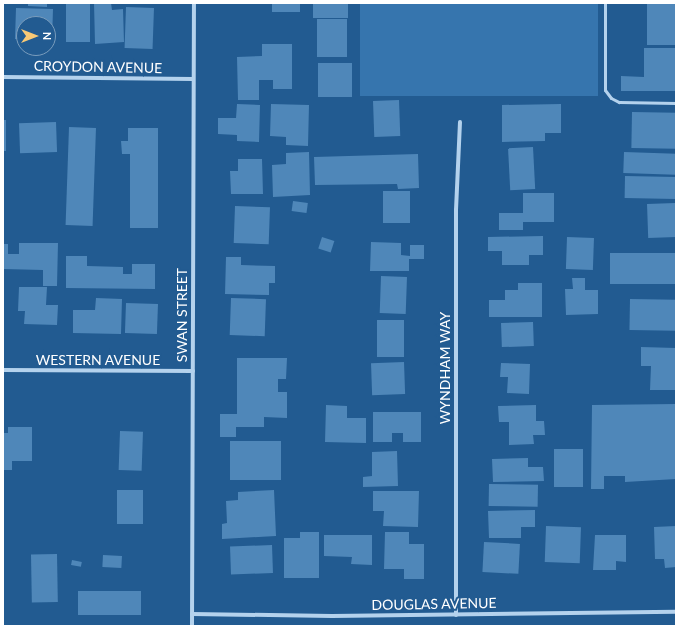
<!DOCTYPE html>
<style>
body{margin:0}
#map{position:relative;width:679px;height:629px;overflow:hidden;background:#225b91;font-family:Lato,sans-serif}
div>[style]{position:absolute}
.green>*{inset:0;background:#3675ae;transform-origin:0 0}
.building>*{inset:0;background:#4f87b9;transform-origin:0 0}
.service>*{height:3px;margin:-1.5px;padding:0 1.5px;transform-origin:1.5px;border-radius:1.5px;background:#b4d2ed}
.minor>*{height:4px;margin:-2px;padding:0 2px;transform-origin:2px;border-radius:2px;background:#b4d2ed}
span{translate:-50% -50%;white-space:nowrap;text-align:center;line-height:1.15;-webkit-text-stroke:4px #225b91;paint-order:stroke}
.street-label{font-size:14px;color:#fff}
.frame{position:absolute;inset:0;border:4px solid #fff;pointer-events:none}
.north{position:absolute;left:16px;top:16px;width:40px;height:40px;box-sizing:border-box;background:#225b91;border:1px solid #7a9dbd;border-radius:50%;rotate:90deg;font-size:11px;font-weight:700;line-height:16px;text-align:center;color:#fff}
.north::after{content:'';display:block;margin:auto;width:14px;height:18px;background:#f8c976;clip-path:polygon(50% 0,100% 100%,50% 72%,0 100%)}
</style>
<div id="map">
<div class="green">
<div style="left:360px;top:3px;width:238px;height:93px"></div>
</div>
<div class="building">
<div style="clip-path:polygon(28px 3px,47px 3px,47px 7px,28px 6px)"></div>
<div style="left:66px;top:3px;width:24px;height:39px"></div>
<div style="clip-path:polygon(94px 3px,111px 3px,112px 10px,123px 9px,124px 42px,95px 44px)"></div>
<div style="left:272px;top:3px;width:28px;height:9px"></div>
<div style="left:313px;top:3px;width:35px;height:15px"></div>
<div style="left:647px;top:3px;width:29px;height:42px"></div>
<div style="left:126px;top:7px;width:28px;height:41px;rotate:2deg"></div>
<div style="clip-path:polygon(16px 8px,53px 9px,52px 41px,48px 40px,48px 24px,24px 24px,24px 40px,15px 39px)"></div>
<div style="left:317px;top:19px;width:30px;height:38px"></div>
<div style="clip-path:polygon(262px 44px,292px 44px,292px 89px,273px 89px,273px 80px,259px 80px,259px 100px,238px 100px,237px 57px,262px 56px)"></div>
<div style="clip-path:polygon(644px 48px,676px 48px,676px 91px,621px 91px,621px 76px,644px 77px)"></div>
<div style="left:318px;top:63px;width:34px;height:34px"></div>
<div style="left:399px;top:100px;width:36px;height:26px;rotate:88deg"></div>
<div style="clip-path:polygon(237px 104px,260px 105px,259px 142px,237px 141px,237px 135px,218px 134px,218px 118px,236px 118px)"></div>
<div style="clip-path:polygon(271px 104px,309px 105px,308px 146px,286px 145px,286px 137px,270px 136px)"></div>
<div style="clip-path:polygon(561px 104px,561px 133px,545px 133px,545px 141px,502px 142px,502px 105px)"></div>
<div style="left:632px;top:112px;width:44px;height:36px;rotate:1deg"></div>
<div style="left:3px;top:120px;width:3px;height:31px"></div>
<div style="left:56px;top:122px;width:30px;height:37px;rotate:88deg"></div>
<div style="left:69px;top:127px;width:27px;height:98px;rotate:2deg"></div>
<div style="clip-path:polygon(128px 128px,158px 128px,158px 228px,130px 228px,130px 154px,122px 154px,121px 141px,128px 141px)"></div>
<div style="left:533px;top:147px;width:42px;height:25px;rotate:87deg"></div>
<div style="clip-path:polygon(309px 152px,310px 195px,273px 197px,272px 165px,286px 164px,286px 153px)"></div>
<div style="left:624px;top:152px;width:52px;height:21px;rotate:2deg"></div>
<div style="clip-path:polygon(418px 154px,419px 188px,398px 189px,397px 184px,315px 185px,314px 157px)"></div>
<div style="clip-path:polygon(238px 159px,262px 159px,263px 194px,231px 194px,230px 171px,238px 171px)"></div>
<div style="left:625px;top:176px;width:51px;height:22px;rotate:1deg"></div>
<div style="left:383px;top:191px;width:27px;height:32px"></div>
<div style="clip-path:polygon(523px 193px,554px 193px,554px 222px,523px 222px,523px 230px,499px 230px,499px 213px,523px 213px)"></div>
<div style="left:293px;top:201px;width:15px;height:10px;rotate:8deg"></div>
<div style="left:675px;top:203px;width:34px;height:28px;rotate:88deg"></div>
<div style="left:235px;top:206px;width:35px;height:37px;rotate:2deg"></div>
<div style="clip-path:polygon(543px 236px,543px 255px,529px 255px,529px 265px,502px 265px,502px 251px,488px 251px,488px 237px)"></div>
<div style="left:322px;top:237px;width:13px;height:12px;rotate:18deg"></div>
<div style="left:567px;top:237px;width:27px;height:32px;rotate:2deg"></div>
<div style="clip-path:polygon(371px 242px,401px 243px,401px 255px,410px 256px,410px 245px,424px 245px,424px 259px,409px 259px,409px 271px,370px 271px)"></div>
<div style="clip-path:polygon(19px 243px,58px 243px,57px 286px,43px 286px,43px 270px,3px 269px,3px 244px,8px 244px,8px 254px,19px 254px)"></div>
<div style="left:676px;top:253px;width:31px;height:66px;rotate:90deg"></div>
<div style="clip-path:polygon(66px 256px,87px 256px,87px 266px,123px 267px,123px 274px,132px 274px,132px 264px,155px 264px,155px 289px,66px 288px)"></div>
<div style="clip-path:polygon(226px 257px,241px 257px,241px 265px,275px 266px,275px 283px,269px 283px,269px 295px,225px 294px)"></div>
<div style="left:381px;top:276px;width:26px;height:37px;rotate:2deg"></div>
<div style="clip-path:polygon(572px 278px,585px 278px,585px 290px,598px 290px,598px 314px,566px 315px,565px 289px,573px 289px)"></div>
<div style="clip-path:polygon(518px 283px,542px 283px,542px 317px,489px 317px,489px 300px,505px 300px,505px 290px,518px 290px)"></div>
<div style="clip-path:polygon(19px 287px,47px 287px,46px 305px,58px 305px,57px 325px,24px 324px,25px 311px,18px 311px)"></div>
<div style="clip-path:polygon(96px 298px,122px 299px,121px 334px,73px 333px,73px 310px,95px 310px)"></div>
<div style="left:231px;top:298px;width:35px;height:37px;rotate:2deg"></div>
<div style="left:630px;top:299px;width:46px;height:31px;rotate:1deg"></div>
<div style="left:126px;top:303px;width:32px;height:30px;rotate:2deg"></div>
<div style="left:377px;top:320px;width:27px;height:37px"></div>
<div style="left:533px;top:322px;width:24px;height:32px;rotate:88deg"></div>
<div style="clip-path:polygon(641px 347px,676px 348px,676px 390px,650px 390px,651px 366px,641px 366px)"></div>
<div style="clip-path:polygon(237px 358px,287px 358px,286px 379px,278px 379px,278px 392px,287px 392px,287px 418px,264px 417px,264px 427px,236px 427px,236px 437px,220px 437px,220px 414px,237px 414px)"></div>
<div style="left:404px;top:362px;width:32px;height:33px;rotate:88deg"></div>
<div style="clip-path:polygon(501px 363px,530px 364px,529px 394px,507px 393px,508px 377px,500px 377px)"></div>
<div style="clip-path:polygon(676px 404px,676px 479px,625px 482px,625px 476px,604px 476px,604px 489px,591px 489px,592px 405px)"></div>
<div style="clip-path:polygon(326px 405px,347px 406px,347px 418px,366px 418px,366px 443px,325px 442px)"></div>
<div style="clip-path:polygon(536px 405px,536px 421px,544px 421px,545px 435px,533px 435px,534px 444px,509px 445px,509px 422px,499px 422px,498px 406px)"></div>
<div style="clip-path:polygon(373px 412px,421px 412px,421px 442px,403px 442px,403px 433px,392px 433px,392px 442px,373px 442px)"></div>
<div style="clip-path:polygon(8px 427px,32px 427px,32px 461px,12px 461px,12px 470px,3px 470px,3px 433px,8px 433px)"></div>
<div style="left:120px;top:431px;width:23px;height:39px;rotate:2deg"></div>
<div style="left:230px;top:441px;width:51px;height:39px"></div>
<div style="left:554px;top:449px;width:29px;height:38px"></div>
<div style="clip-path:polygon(397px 451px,398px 486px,363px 487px,363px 477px,372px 476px,372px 452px)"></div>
<div style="clip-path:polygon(528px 458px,528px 467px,543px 467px,544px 481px,493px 482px,492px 459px)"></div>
<div style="left:489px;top:484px;width:49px;height:22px;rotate:1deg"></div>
<div style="left:143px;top:490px;width:34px;height:26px;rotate:90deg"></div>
<div style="clip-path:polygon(274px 490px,276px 536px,222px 539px,222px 524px,227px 523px,226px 501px,238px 500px,238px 492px)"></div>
<div style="clip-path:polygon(373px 491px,419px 491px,418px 527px,383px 526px,384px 511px,373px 511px)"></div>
<div style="clip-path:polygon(535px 510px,535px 527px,521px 527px,521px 538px,489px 538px,488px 511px)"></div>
<div style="left:546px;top:526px;width:35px;height:36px;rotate:2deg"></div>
<div style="clip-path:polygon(676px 526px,676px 567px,665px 568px,664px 559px,655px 559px,654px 527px)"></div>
<div style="clip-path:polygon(300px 532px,319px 532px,319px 578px,284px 578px,284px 538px,300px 538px)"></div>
<div style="clip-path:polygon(385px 532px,409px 532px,409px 544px,424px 544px,424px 579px,404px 579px,404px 569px,384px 569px)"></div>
<div style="clip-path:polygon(324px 535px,372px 535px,372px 565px,351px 564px,352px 557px,324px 556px)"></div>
<div style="clip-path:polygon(595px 535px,626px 535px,626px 562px,616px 561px,616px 570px,593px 570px)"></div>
<div style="left:484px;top:542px;width:36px;height:30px;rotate:3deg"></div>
<div style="left:272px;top:545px;width:28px;height:42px;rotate:88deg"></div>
<div style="left:57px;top:554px;width:48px;height:26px;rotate:89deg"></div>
<div style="left:103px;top:555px;width:19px;height:12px;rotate:3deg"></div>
<div style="left:72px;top:560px;width:10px;height:5px;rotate:11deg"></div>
<div style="left:141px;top:591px;width:24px;height:63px;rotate:90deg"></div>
</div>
<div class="service">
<div style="left:605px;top:3px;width:87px;rotate:90deg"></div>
<div style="left:605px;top:90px;width:10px;rotate:53deg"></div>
<div style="left:611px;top:98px;width:9px;rotate:27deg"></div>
<div style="left:619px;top:102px;width:57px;rotate:1deg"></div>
</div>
<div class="minor">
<div style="left:3px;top:77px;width:190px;rotate:0.6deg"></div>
<div style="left:3px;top:370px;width:190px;rotate:0.3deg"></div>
<div style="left:192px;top:614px;width:140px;rotate:0.8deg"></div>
<div style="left:332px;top:616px;width:344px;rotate:-0.7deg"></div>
<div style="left:456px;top:615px;width:405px;rotate:-90deg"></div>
<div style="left:456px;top:210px;width:88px;rotate:-87.4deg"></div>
<div style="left:192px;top:626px;width:623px;rotate:-89.82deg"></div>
</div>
<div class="street-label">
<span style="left:98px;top:67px;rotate:1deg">CROYDON AVENUE</span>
<span style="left:182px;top:315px;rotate:-90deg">SWAN STREET</span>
<span style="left:98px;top:360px">WESTERN AVENUE</span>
<span style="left:445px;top:368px;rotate:-90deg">WYNDHAM WAY</span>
<span style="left:434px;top:604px;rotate:-1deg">DOUGLAS AVENUE</span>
</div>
<div class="frame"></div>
<div class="north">N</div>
</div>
